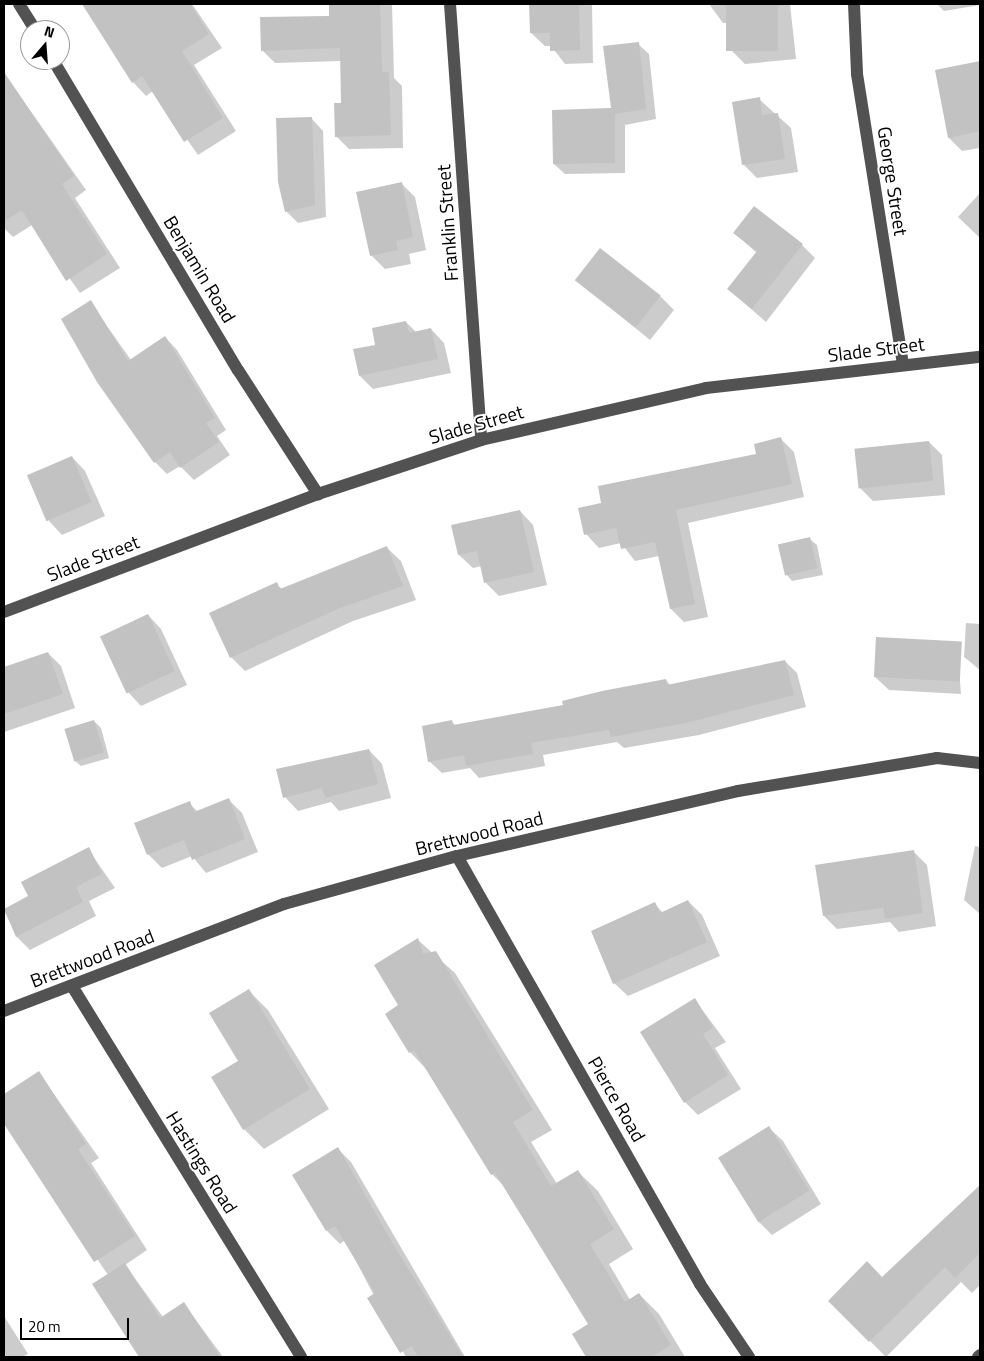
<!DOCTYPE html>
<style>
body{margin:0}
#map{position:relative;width:984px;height:1361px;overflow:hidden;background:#fff;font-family:"Titillium Web",sans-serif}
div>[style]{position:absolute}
.shadow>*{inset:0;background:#0003}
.building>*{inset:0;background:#c2c2c2;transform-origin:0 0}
.minor>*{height:12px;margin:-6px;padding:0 6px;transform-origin:6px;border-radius:6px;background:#525252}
span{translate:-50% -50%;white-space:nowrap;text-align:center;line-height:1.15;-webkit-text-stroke:4px #fff;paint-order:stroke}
.street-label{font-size:19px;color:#000}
.frame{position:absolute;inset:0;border:5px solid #000;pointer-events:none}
.north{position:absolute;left:20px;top:20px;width:50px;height:50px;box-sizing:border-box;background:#fff;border:1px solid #999;border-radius:50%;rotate:18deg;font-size:14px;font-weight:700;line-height:20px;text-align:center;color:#000}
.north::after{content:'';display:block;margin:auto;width:18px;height:22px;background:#000;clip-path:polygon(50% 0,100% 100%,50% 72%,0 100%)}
.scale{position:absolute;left:20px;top:1318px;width:109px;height:22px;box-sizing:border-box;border:2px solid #000;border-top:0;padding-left:6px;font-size:15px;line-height:18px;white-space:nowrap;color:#000;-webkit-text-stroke:4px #fff;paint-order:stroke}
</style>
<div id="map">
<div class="shadow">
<div style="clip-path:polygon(83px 4px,192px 4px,222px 48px,194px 65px,236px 131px,198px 155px,153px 91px,146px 96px,133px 82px)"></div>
<div style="clip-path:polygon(330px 4px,392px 4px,394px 78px,402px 86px,403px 148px,349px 149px,336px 136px,342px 104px,341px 61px,275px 63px,262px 50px,330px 18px)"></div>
<div style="clip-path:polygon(530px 4px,592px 4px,593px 63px,565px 64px,551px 46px,545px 46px,531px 33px)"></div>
<div style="clip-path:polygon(709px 4px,790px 4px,796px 59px,745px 64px,732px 51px,729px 23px,723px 23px)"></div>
<div style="clip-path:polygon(937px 4px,980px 4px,980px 5px,944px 11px)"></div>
<div style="clip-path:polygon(638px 44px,649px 54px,656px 119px,625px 125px,625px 173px,565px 174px,554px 164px,612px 109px)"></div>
<div style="clip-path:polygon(980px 63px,980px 148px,962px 151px,949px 138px,937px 71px)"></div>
<div style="clip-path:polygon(4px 73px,86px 190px,75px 198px,120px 268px,80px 293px,32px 225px,13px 237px,4px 228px)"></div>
<div style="clip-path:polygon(759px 99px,791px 128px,798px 172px,757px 178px,743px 164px)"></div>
<div style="clip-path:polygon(312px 119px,323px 131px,326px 217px,298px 223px,286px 211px)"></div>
<div style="clip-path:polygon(401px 183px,415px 197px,426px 250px,409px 254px,411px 264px,385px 269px,372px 256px,358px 193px)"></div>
<div style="clip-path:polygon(980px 193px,980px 238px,958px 217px)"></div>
<div style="clip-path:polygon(734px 233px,802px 245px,815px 258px,766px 322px,728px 289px,757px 253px)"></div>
<div style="clip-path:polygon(577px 280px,660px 296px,674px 310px,650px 340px)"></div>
<div style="clip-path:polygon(90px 302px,131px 360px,165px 337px,177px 350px,226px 430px,217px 436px,230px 455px,194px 480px,180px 466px,167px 474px,155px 462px)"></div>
<div style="clip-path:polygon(406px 322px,416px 332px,431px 329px,444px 343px,451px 373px,373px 389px,360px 376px,354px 350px,377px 346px)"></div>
<div style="clip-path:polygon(781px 439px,794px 452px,804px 497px,688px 523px,708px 617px,684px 622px,671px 609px,659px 556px,635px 561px,621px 543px,599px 548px,586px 534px,603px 504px,758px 455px)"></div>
<div style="clip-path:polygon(929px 442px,942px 455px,945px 495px,873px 501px,859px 487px)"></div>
<div style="clip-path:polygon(72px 457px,85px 471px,105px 516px,62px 535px,49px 521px)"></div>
<div style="clip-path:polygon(520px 511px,533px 525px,547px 585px,499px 596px,485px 582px,482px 566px,473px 568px,459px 555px,453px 526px)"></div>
<div style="clip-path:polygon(810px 539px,817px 545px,823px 575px,792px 581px,786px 574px)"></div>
<div style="clip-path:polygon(387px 548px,401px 561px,416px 600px,353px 621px,245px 671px,231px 657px,276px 584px,282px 589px)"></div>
<div style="clip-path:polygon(148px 615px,161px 629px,187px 685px,141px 706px,128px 692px)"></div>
<div style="clip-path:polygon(966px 623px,980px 624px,980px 670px,964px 657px)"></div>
<div style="clip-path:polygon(48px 653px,61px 666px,75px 708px,4px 732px,4px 668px)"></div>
<div style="clip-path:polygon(958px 656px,961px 694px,889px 690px,875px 677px)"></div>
<div style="clip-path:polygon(785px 661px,797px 673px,806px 707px,699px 735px,624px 748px,617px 742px,543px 755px,545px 766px,479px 778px,470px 768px,442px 773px,429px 761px,451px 721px,456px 726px,565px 706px,666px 680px,671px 686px)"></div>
<div style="clip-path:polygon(94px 721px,101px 728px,109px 758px,81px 766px,74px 760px)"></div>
<div style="clip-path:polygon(369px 750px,382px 764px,391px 798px,339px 811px,331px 802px,298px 811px,285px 797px)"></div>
<div style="clip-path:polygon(229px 800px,242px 813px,258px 852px,206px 873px,192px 856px,162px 868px,148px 854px,189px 803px,198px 812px)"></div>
<div style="clip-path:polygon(975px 846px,980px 847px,980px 914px,964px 900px)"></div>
<div style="clip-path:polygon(88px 849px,115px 888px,89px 901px,96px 916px,30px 950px,17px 937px,4px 910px,30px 896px)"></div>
<div style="clip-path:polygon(914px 852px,927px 865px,936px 926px,899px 932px,890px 922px,837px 929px,824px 916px)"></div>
<div style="clip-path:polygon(688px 901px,702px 915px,720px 956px,628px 996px,614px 983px,655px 904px,663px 913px)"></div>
<div style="clip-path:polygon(418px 940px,455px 973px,552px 1130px,531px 1142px,557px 1184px,578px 1172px,598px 1191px,633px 1249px,609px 1264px,630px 1300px,639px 1294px,659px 1314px,685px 1357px,588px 1357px,574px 1335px,590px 1325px,506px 1188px,492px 1174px,428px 1071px,410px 1052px,400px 1006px)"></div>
<div style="clip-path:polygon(249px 991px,268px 1010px,329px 1109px,264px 1149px,244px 1129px,213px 1078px,240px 1061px)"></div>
<div style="clip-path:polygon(695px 1000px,726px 1042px,715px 1048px,741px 1089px,698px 1115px,685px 1102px)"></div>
<div style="clip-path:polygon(39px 1073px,99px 1158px,91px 1163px,147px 1250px,125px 1265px,163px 1317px,184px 1304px,223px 1357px,142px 1357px,94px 1284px,108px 1275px,4px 1121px,4px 1096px)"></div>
<div style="clip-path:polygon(769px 1128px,783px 1141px,821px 1204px,772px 1235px,758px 1221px,720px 1158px)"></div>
<div style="clip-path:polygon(338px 1149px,351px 1162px,465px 1357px,406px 1357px,345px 1240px,340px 1244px,327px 1231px,293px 1175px)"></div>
<div style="clip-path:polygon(980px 1186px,980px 1285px,972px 1293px,961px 1282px,886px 1357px,830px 1301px,883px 1279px)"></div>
<div style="clip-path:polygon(4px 1316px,28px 1354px,22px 1357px,4px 1357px)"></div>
</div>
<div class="building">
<div style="clip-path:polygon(82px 4px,190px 4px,209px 34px,182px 51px,223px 118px,184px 142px,142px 76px,132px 83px)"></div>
<div style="clip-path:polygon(329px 4px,380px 4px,382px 72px,389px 72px,391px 135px,335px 137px,334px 103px,341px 103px,340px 48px,261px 51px,260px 17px,329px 16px)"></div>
<div style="clip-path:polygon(529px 4px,579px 4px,580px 50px,550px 51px,550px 33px,530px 33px)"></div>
<div style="left:726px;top:4px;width:52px;height:47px"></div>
<div style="clip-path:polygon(639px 42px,646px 109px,615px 114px,615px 163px,553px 164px,552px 110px,611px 108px,603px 46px)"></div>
<div style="clip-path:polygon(980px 61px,980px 131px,948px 138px,935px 70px)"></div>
<div style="clip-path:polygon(4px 72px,74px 176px,62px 184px,107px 254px,66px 281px,22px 210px,4px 221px)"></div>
<div style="clip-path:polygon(760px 97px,762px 115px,778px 113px,785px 159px,742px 165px,732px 102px)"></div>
<div style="clip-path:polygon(312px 117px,315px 205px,285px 212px,278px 182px,276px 118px)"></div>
<div style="clip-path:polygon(402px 182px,413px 237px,396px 241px,398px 250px,370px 256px,356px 192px)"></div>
<div style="clip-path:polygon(754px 206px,803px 244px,752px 309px,727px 289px,757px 251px,733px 233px)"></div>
<div style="left:600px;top:248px;width:77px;height:41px;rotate:38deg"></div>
<div style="clip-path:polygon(91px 300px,128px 361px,165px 336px,215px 418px,206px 423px,219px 442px,180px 468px,170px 452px,154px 463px,97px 382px,61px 319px)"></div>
<div style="clip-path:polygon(406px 321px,409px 333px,431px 328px,438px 359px,359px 376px,353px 349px,375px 345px,372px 328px)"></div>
<div style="clip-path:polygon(781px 437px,792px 484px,676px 510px,695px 604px,670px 609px,655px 542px,621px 549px,616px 528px,584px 535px,578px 508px,601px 503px,598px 486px,756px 454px,754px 444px)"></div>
<div style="left:929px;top:441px;width:40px;height:75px;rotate:84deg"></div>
<div style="left:72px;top:456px;width:50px;height:49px;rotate:67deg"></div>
<div style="clip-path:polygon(520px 510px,534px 572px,484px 583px,477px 551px,458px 555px,451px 525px)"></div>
<div style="left:810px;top:537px;width:32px;height:33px;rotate:77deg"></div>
<div style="clip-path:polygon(387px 546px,403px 586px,340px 608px,230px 658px,209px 613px,277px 582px,280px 589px)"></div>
<div style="left:148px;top:614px;width:63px;height:53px;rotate:65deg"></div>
<div style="left:876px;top:637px;width:86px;height:40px;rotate:3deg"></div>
<div style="clip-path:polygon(48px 652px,63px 694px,4px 714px,4px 667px)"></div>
<div style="clip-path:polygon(785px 660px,794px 695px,686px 723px,611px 737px,609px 730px,531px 743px,533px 754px,466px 766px,464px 755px,428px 762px,422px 726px,452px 720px,453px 725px,563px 705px,562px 701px,602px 691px,666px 679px,667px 685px)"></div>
<div style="left:94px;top:720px;width:34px;height:31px;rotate:73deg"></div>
<div style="clip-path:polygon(369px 749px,378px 784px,325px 798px,322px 788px,283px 798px,276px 769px)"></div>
<div style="clip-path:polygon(229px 798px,245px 839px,192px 860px,184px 840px,147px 855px,134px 823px,190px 801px,194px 812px)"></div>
<div style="clip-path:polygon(89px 847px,102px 874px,76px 887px,83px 902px,16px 937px,4px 909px,28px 896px,21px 882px)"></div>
<div style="clip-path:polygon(914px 850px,923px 913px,885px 919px,883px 908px,823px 916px,815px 865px)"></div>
<div style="clip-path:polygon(688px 900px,707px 942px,613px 984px,591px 931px,655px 902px,660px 913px)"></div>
<div style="clip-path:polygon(418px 938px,423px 954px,436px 951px,533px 1110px,513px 1122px,551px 1186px,578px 1170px,614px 1229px,590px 1244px,625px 1302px,639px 1293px,671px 1345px,651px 1357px,586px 1357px,572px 1334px,588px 1324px,495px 1173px,491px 1175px,414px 1050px,409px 1053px,385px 1014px,398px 1005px,374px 965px)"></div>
<div style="clip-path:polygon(249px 989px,310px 1089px,243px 1130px,211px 1077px,238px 1061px,209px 1013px)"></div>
<div style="clip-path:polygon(695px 998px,713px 1028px,703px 1034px,728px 1075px,684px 1103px,640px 1032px)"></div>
<div style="clip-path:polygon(39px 1071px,86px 1144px,78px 1149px,135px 1236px,94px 1262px,4px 1124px,4px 1094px)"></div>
<div style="left:769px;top:1126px;width:76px;height:60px;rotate:58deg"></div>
<div style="clip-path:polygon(338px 1147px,393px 1244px,463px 1357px,418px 1357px,412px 1346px,400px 1353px,367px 1298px,375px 1293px,335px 1226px,326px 1231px,292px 1175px)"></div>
<div style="clip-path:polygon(980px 1185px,980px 1253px,955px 1278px,945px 1267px,869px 1342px,828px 1301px,867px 1261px,882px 1277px)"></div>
<div style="clip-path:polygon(125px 1263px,160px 1318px,184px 1302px,220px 1357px,139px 1357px,92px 1284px)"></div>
</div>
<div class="minor">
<div style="left:19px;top:4px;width:31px;rotate:58deg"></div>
<div style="left:450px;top:4px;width:437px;rotate:85.9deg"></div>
<div style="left:854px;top:4px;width:70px;rotate:87.5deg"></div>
<div style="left:857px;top:74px;width:293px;rotate:81deg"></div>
<div style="left:53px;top:60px;width:361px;rotate:59.2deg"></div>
<div style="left:238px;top:370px;width:148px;rotate:57.2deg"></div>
<div style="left:4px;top:612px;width:335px;rotate:-20.6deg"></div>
<div style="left:318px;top:494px;width:172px;rotate:-18.3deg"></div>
<div style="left:481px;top:440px;width:231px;rotate:-13deg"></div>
<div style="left:706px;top:388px;width:276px;rotate:-6.5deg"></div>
<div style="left:457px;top:856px;width:492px;rotate:60.4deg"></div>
<div style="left:700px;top:1284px;width:88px;rotate:56.1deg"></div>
<div style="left:72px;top:986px;width:436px;rotate:58.3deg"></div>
<div style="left:4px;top:1011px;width:300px;rotate:-20.9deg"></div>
<div style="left:284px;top:904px;width:180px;rotate:-15.5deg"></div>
<div style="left:457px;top:856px;width:288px;rotate:-13deg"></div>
<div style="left:738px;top:791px;width:202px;rotate:-9.4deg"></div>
<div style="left:937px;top:758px;width:43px;rotate:6.6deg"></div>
<div style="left:978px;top:1357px;width:3px;rotate:-45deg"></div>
</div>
<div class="street-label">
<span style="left:893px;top:181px;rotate:81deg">George Street</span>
<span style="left:447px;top:223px;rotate:-94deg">Franklin Street</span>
<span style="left:200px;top:269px;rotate:59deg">Benjamin Road</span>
<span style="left:876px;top:349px;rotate:-7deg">Slade Street</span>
<span style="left:476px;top:424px;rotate:-16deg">Slade Street</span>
<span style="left:93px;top:558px;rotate:-21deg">Slade Street</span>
<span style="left:479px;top:833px;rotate:-14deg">Brettwood Road</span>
<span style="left:92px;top:958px;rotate:-21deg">Brettwood Road</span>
<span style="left:617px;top:1099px;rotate:60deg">Pierce Road</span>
<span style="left:202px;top:1162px;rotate:58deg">Hastings Road</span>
</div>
<div class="frame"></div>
<div class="north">N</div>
<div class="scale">20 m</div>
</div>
